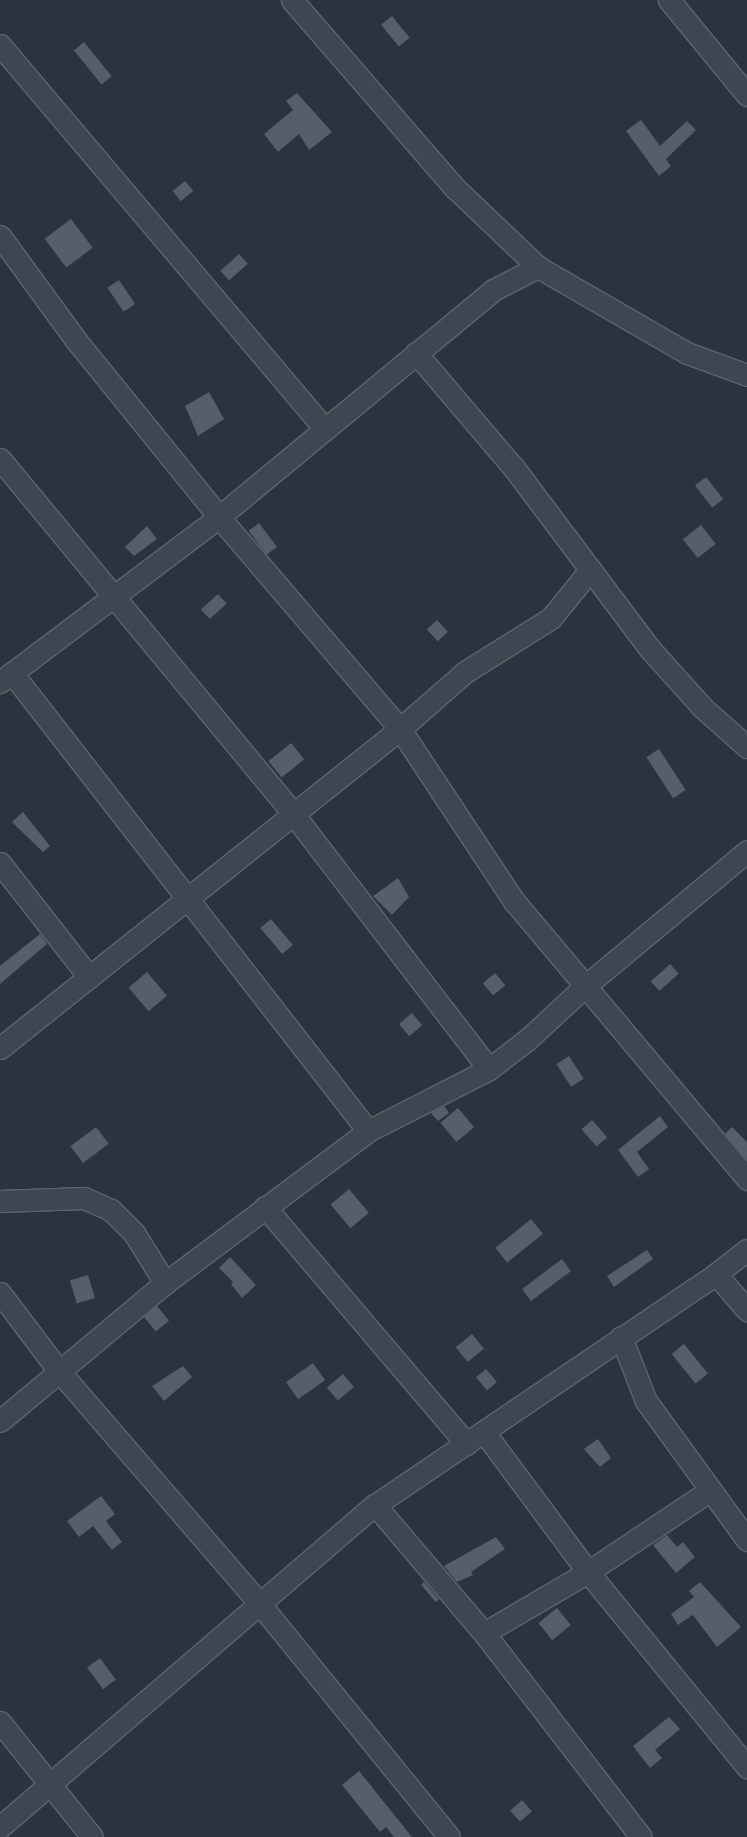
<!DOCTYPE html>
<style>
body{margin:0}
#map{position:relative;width:747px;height:1837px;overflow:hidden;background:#2a3441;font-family:"Sofia Sans Condensed",sans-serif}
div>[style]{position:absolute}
.building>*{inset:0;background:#545f6b;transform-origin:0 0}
.roads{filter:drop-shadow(1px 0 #5c646e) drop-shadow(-1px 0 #5c646e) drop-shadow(0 1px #5c646e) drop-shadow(0 -1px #5c646e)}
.minor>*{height:21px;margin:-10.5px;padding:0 10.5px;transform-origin:10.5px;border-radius:10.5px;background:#3e4651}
span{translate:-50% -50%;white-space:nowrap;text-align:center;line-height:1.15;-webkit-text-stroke:4px #232b36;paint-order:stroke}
</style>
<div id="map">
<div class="building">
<div style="left:392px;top:16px;width:28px;height:14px;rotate:51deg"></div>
<div style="left:84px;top:42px;width:44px;height:13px;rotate:51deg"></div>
<div style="clip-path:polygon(297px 93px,332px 132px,309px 150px,299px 134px,278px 152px,264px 134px,293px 110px,286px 101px)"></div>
<div style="clip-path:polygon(641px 120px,660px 146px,687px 121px,696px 130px,666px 159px,671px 166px,659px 176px,626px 131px)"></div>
<div style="left:185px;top:181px;width:13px;height:16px;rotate:51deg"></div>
<div style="left:71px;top:219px;width:36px;height:33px;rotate:53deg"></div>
<div style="left:239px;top:254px;width:13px;height:25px;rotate:48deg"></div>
<div style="left:119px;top:280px;width:29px;height:14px;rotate:56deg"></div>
<div style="clip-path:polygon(209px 392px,224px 419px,198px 436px,185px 406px)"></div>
<div style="left:706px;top:477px;width:28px;height:14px;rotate:52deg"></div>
<div style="left:259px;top:523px;width:30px;height:13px;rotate:53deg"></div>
<div style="left:701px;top:525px;width:24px;height:23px;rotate:52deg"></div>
<div style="clip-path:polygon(147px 526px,157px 539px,134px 556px,125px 547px)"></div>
<div style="left:218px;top:594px;width:13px;height:23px;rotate:48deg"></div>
<div style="left:437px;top:620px;width:16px;height:14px;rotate:47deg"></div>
<div style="left:291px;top:743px;width:21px;height:29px;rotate:51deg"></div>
<div style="left:659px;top:749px;width:49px;height:15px;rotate:57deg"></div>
<div style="clip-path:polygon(23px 812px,50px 846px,43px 852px,12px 822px)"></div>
<div style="clip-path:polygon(398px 878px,409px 897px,392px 915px,373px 896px)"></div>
<div style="left:271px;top:919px;width:34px;height:14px;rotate:50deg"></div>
<div style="clip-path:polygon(40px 934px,47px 944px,0 984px,0 966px)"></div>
<div style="left:670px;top:964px;width:13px;height:26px;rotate:48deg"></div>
<div style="left:147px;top:972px;width:31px;height:24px;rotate:50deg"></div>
<div style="left:495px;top:973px;width:16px;height:16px;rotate:50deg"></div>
<div style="left:412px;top:1013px;width:16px;height:17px;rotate:50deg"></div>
<div style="left:569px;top:1056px;width:27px;height:15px;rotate:57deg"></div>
<div style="clip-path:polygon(444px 1106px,449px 1113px,438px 1121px,431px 1113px)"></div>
<div style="left:458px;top:1108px;width:25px;height:23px;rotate:50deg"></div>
<div style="clip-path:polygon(660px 1116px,668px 1127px,637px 1152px,649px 1169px,638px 1177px,618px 1150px)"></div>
<div style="left:592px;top:1120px;width:23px;height:14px;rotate:49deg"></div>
<div style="left:96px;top:1127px;width:21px;height:32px;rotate:53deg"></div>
<div style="clip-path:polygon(732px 1127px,747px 1142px,747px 1160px,725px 1134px)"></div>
<div style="left:349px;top:1189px;width:31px;height:24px;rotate:50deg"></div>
<div style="left:531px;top:1219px;width:19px;height:46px;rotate:51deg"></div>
<div style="clip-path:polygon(647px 1250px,653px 1259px,614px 1287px,607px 1276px)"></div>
<div style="clip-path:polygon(230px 1257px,256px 1285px,242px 1298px,231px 1284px,233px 1282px,219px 1268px)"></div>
<div style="left:562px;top:1259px;width:15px;height:50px;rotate:53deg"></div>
<div style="left:88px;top:1275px;width:24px;height:19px;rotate:73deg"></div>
<div style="left:157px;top:1306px;width:19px;height:17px;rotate:51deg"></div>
<div style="left:472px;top:1334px;width:19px;height:21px;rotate:51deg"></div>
<div style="left:684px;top:1344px;width:38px;height:16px;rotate:51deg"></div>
<div style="left:313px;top:1363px;width:21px;height:33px;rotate:55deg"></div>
<div style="clip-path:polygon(183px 1366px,192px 1377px,164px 1401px,152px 1386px)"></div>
<div style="left:486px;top:1369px;width:17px;height:13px;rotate:50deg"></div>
<div style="left:343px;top:1374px;width:17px;height:21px;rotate:50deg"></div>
<div style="clip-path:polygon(598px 1439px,611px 1458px,600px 1467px,584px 1449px)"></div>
<div style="clip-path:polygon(101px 1496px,115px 1514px,106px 1521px,122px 1542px,112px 1550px,93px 1526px,79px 1537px,67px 1521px)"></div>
<div style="clip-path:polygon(667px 1535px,677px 1547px,683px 1542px,695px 1557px,676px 1573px,653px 1545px)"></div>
<div style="clip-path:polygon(496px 1537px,505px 1549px,471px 1572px,473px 1575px,457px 1582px,444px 1566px)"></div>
<div style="left:424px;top:1582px;width:23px;height:4px;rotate:50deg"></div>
<div style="clip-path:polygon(700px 1582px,741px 1627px,717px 1647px,693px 1615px,678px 1625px,671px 1614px,694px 1597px,689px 1591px)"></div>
<div style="left:557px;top:1608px;width:22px;height:24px;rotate:51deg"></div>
<div style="left:100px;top:1658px;width:27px;height:16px;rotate:54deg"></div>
<div style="clip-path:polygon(669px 1717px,680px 1729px,655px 1750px,662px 1758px,650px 1768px,633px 1746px)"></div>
<div style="clip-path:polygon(359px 1771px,412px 1837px,394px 1837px,386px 1827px,380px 1832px,342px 1785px)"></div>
<div style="left:522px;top:1800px;width:15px;height:16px;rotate:48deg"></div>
</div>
<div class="roads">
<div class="minor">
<div style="left:292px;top:0;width:250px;rotate:49.1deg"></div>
<div style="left:456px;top:189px;width:113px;rotate:43.6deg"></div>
<div style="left:538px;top:267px;width:172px;rotate:30deg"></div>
<div style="left:687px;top:353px;width:64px;rotate:20.1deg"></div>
<div style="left:669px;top:0;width:123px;rotate:50.6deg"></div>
<div style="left:0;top:45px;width:503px;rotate:49.76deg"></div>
<div style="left:0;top:236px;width:127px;rotate:53.9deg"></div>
<div style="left:75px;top:339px;width:229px;rotate:51deg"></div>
<div style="left:219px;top:517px;width:279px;rotate:49.5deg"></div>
<div style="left:400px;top:729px;width:206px;rotate:56.5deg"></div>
<div style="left:514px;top:901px;width:363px;rotate:50deg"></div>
<div style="left:416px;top:353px;width:151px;rotate:49.6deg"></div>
<div style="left:514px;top:468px;width:226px;rotate:53.1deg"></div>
<div style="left:650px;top:649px;width:79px;rotate:48.1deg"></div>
<div style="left:703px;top:708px;width:59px;rotate:41.6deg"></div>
<div style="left:0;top:459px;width:462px;rotate:50.4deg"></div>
<div style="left:294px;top:815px;width:320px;rotate:52.5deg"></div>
<div style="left:12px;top:673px;width:580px;rotate:52.14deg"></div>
<div style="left:0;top:682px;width:274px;rotate:-37deg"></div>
<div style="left:219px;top:517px;width:356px;rotate:-39.6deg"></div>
<div style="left:493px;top:290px;width:51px;rotate:-27.1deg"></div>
<div style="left:0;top:863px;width:145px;rotate:52deg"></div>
<div style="left:0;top:1048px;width:512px;rotate:-38.57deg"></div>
<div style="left:400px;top:729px;width:86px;rotate:-41.2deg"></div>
<div style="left:465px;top:672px;width:102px;rotate:-32.1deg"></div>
<div style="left:551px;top:618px;width:62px;rotate:-50.9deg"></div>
<div style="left:0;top:1201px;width:84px;rotate:-2deg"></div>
<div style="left:84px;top:1198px;width:30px;rotate:24deg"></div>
<div style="left:111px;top:1210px;width:33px;rotate:45deg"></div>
<div style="left:134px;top:1233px;width:59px;rotate:58.2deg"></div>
<div style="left:265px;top:1207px;width:311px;rotate:49.6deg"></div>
<div style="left:716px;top:1274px;width:48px;rotate:49.3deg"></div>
<div style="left:0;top:1293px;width:98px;rotate:52.9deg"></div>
<div style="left:59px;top:1371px;width:306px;rotate:49.2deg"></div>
<div style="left:259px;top:1603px;width:301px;rotate:50.9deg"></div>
<div style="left:621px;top:1337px;width:69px;rotate:68.7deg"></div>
<div style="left:646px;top:1401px;width:172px;rotate:54deg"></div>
<div style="left:0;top:1421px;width:215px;rotate:-39.9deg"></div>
<div style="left:165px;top:1283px;width:254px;rotate:-36.8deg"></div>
<div style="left:368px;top:1131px;width:136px;rotate:-27.1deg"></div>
<div style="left:489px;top:1069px;width:49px;rotate:-37.6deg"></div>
<div style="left:528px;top:1039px;width:76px;rotate:-42.9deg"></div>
<div style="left:584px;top:987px;width:212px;rotate:-39.8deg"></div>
<div style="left:484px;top:1432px;width:174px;rotate:53.4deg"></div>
<div style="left:588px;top:1572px;width:252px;rotate:50.8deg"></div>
<div style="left:375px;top:1505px;width:168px;rotate:49.6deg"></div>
<div style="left:484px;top:1633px;width:257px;rotate:52.4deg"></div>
<div style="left:484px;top:1633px;width:121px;rotate:-30.4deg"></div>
<div style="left:588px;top:1572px;width:146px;rotate:-33.8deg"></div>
<div style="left:0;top:1722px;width:147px;rotate:51.3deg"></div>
<div style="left:0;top:1827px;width:494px;rotate:-40.7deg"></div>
<div style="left:375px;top:1505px;width:412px;rotate:-34.1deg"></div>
<div style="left:716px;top:1274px;width:39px;rotate:-38deg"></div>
</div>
</div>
</div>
